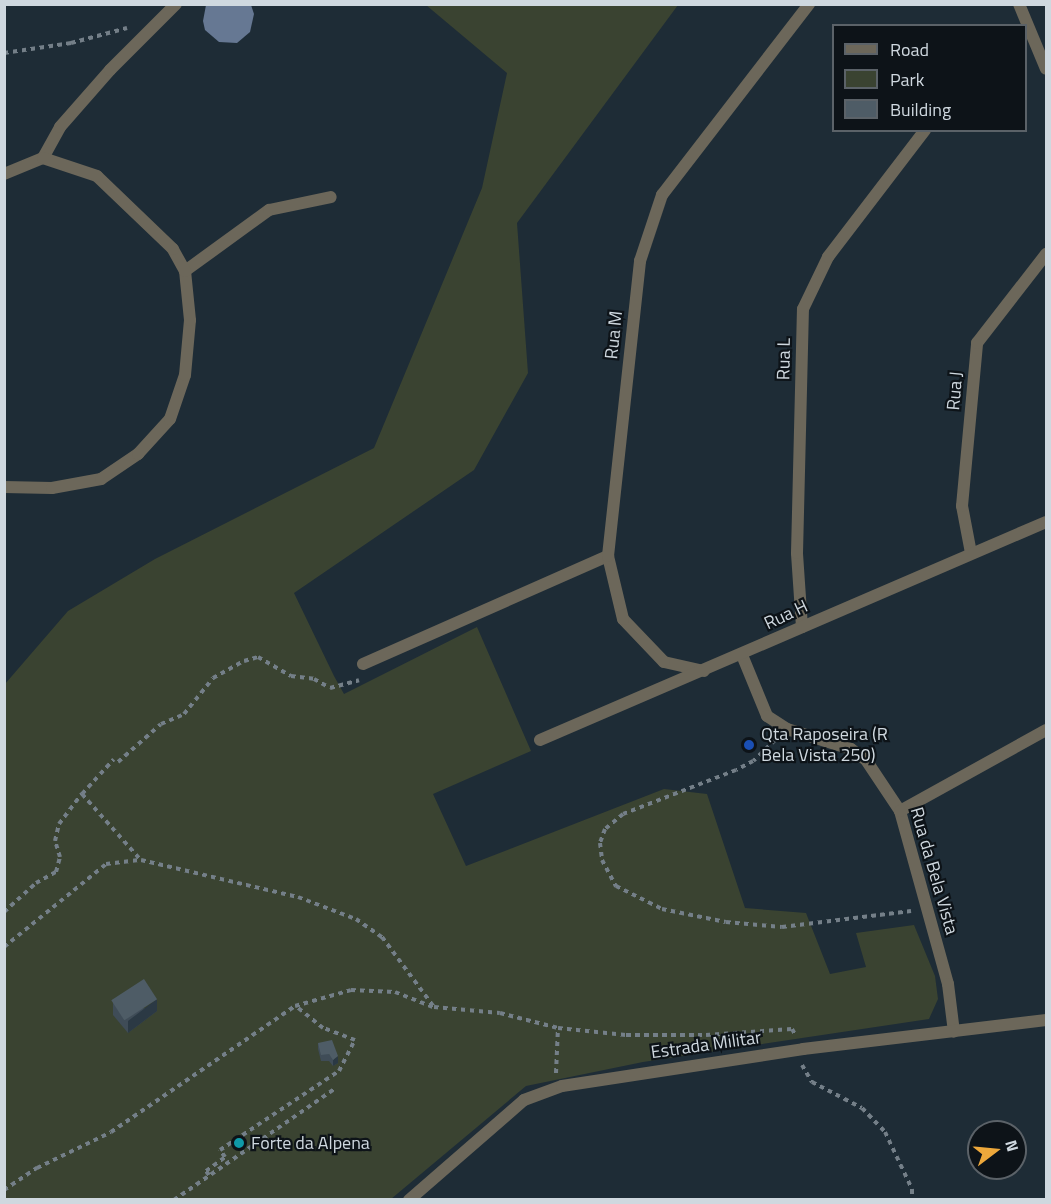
<!DOCTYPE html>
<style>
body{margin:0}
#map{position:relative;width:1051px;height:1204px;overflow:hidden;background:#1e2c36;font-family:"Titillium Web",sans-serif}
div>[style]{position:absolute}
.green>*{inset:0;background:#3a4331}
.water>*{inset:0;background:#667893}
.path>*{height:4px;margin-top:-2px;transform-origin:0;background:repeating-linear-gradient(90deg,#747f88 0 4.5px,transparent 0 9px)}
.lane>*{height:12px;margin:-6px;padding:0 6px;transform-origin:6px;border-radius:6px;background:#6c675a}
.street>*{height:12px;margin:-6px;padding:0 6px;transform-origin:6px;border-radius:6px;background:#6c675a}
.wall>*{inset:0;background:#3f4c57}
.shaded-wall>*{inset:0;background:#2b3944}
.building>*{inset:0;background:#4e5c66;transform-origin:0 0}
.dots>*{width:16px;height:16px;translate:-50% -50%;box-sizing:border-box;border:3px solid #0d1318;border-radius:50%}
span{translate:-50% -50%;white-space:nowrap;text-align:center;line-height:1.15;-webkit-text-stroke:4.5px #0d1318;paint-order:stroke}
.street-label{font-size:18px;color:#cfd8df}
.poi-label{font-size:18px;color:#cfd8df}
.left{translate:0 -50%;text-align:left}
.frame{position:absolute;inset:0;border:6px solid #cfd8df;pointer-events:none}
.legend{position:absolute;left:832px;top:24px;width:195px;height:108px;box-sizing:border-box;background:#0d1318;border:2px solid #5b6268;margin:0;padding:8px 10px;list-style:none;font-size:18px;color:#cfd8df}
.legend li{display:flex;align-items:center;gap:12px;height:30px}
.legend b{width:30px;border:2px solid #5b6268}
.north{position:absolute;left:967px;top:1120px;width:60px;height:60px;box-sizing:border-box;background:#0d1318;border:2px solid #5b6268;border-radius:50%;rotate:74deg;font-size:16px;font-weight:700;line-height:24px;text-align:center;color:#cfd8df}
.north::after{content:'';display:block;margin:auto;width:21px;height:27px;background:#eda83b;clip-path:polygon(50% 0,100% 100%,50% 72%,0 100%)}
</style>
<div id="map">
<div class="green">
<div style="clip-path:polygon(426px 5px,678px 5px,517px 223px,528px 373px,474px 470px,294px 593px,334px 676px,344px 694px,477px 627px,531px 751px,433px 794px,466px 866px,664px 789px,707px 794px,745px 908px,806px 913px,830px 974px,866px 967px,856px 933px,914px 925px,935px 976px,938px 999px,929px 1019px,643px 1062px,526px 1086px,391px 1199px,5px 1200px,5px 684px,68px 611px,155px 559px,374px 448px,482px 188px,507px 73px)"></div>
</div>
<div class="water">
<div style="clip-path:polygon(206px 5px,251px 5px,254px 14px,250px 32px,237px 43px,219px 42px,205px 30px,203px 21px)"></div>
</div>
<div class="path">
<div style="left:4px;top:53px;width:68px;rotate:-8.5deg"></div>
<div style="left:71px;top:43px;width:58px;rotate:-15deg"></div>
<div style="left:775px;top:740px;width:30px;rotate:136deg"></div>
<div style="left:753px;top:761px;width:19px;rotate:152deg"></div>
<div style="left:736px;top:770px;width:121px;rotate:158.7deg"></div>
<div style="left:623px;top:814px;width:23px;rotate:140deg"></div>
<div style="left:605px;top:829px;width:15px;rotate:110deg"></div>
<div style="left:600px;top:843px;width:17px;rotate:83deg"></div>
<div style="left:602px;top:860px;width:30px;rotate:62deg"></div>
<div style="left:616px;top:886px;width:51px;rotate:26.6deg"></div>
<div style="left:662px;top:909px;width:65px;rotate:11.5deg"></div>
<div style="left:726px;top:922px;width:56px;rotate:5.1deg"></div>
<div style="left:782px;top:927px;width:130px;rotate:-7.1deg"></div>
<div style="left:118px;top:762px;width:57px;rotate:-41.5deg"></div>
<div style="left:161px;top:724px;width:25px;rotate:-23deg"></div>
<div style="left:184px;top:714px;width:46px;rotate:-51.1deg"></div>
<div style="left:213px;top:678px;width:35px;rotate:-29deg"></div>
<div style="left:244px;top:661px;width:15px;rotate:-16deg"></div>
<div style="left:258px;top:657px;width:38px;rotate:30deg"></div>
<div style="left:291px;top:676px;width:23px;rotate:7deg"></div>
<div style="left:314px;top:679px;width:18px;rotate:29deg"></div>
<div style="left:330px;top:688px;width:30px;rotate:-15deg"></div>
<div style="left:82px;top:794px;width:47px;rotate:-47.6deg"></div>
<div style="left:4px;top:912px;width:43px;rotate:-42.2deg"></div>
<div style="left:36px;top:883px;width:23px;rotate:-29deg"></div>
<div style="left:56px;top:872px;width:16px;rotate:-75deg"></div>
<div style="left:60px;top:857px;width:17px;rotate:-107deg"></div>
<div style="left:55px;top:841px;width:17px;rotate:-77deg"></div>
<div style="left:59px;top:824px;width:38px;rotate:-53deg"></div>
<div style="left:82px;top:794px;width:87px;rotate:48.3deg"></div>
<div style="left:4px;top:947px;width:132px;rotate:-39.1deg"></div>
<div style="left:106px;top:864px;width:35px;rotate:-7deg"></div>
<div style="left:141px;top:860px;width:161px;rotate:13.3deg"></div>
<div style="left:298px;top:897px;width:62px;rotate:20.8deg"></div>
<div style="left:356px;top:919px;width:32px;rotate:35deg"></div>
<div style="left:382px;top:937px;width:87px;rotate:53.4deg"></div>
<div style="left:434px;top:1007px;width:66px;rotate:5.2deg"></div>
<div style="left:500px;top:1013px;width:60px;rotate:14.5deg"></div>
<div style="left:558px;top:1028px;width:68px;rotate:5.9deg"></div>
<div style="left:626px;top:1035px;width:80px"></div>
<div style="left:706px;top:1035px;width:86px;rotate:-4deg"></div>
<div style="left:792px;top:1029px;width:8px;rotate:60deg"></div>
<div style="left:802px;top:1065px;width:20px;rotate:60deg"></div>
<div style="left:812px;top:1082px;width:56px;rotate:27.5deg"></div>
<div style="left:862px;top:1108px;width:33px;rotate:46deg"></div>
<div style="left:885px;top:1132px;width:63px;rotate:64.7deg"></div>
<div style="left:912px;top:1189px;width:11px;rotate:90deg"></div>
<div style="left:556px;top:1073px;width:45px;rotate:-87.5deg"></div>
<div style="left:209px;top:1175px;width:5px;rotate:-127deg"></div>
<div style="left:206px;top:1171px;width:24px;rotate:-36deg"></div>
<div style="left:225px;top:1157px;width:9px;rotate:-126deg"></div>
<div style="left:220px;top:1150px;width:143px;rotate:-33.6deg"></div>
<div style="left:339px;top:1071px;width:35px;rotate:-63deg"></div>
<div style="left:355px;top:1040px;width:34px;rotate:-159deg"></div>
<div style="left:323px;top:1028px;width:35px;rotate:-141deg"></div>
<div style="left:4px;top:1190px;width:40px;rotate:-34deg"></div>
<div style="left:37px;top:1168px;width:82px;rotate:-25.9deg"></div>
<div style="left:111px;top:1132px;width:223px;rotate:-34.4deg"></div>
<div style="left:295px;top:1006px;width:58px;rotate:-15.9deg"></div>
<div style="left:351px;top:990px;width:44px;rotate:2.6deg"></div>
<div style="left:395px;top:992px;width:41px;rotate:21.5deg"></div>
<div style="left:174px;top:1200px;width:197px;rotate:-34.7deg"></div>
</div>
<div class="lane">
<div style="left:4px;top:174px;width:42px;rotate:-22.3deg"></div>
<div style="left:43px;top:158px;width:35px;rotate:-61deg"></div>
<div style="left:60px;top:127px;width:76px;rotate:-48.7deg"></div>
<div style="left:110px;top:70px;width:93px;rotate:-45deg"></div>
<div style="left:185px;top:271px;width:104px;rotate:-36deg"></div>
<div style="left:269px;top:210px;width:63px;rotate:-11.8deg"></div>
<div style="left:4px;top:487px;width:48px;rotate:1.2deg"></div>
<div style="left:52px;top:488px;width:50px;rotate:-10.4deg"></div>
<div style="left:101px;top:479px;width:45px;rotate:-34deg"></div>
<div style="left:138px;top:454px;width:47px;rotate:-47.6deg"></div>
<div style="left:170px;top:419px;width:46px;rotate:-71.2deg"></div>
<div style="left:185px;top:375px;width:55px;rotate:-84.8deg"></div>
<div style="left:190px;top:320px;width:49px;rotate:-95.8deg"></div>
<div style="left:185px;top:271px;width:25px;rotate:-119deg"></div>
<div style="left:173px;top:249px;width:105px;rotate:-136.2deg"></div>
<div style="left:97px;top:176px;width:57px;rotate:-161.6deg"></div>
</div>
<div class="street">
<div style="left:1019px;top:4px;width:70px;rotate:67.4deg"></div>
<div style="left:971px;top:553px;width:48px;rotate:-100.8deg"></div>
<div style="left:962px;top:506px;width:164px;rotate:-84.7deg"></div>
<div style="left:977px;top:343px;width:113px;rotate:-52.2deg"></div>
<div style="left:802px;top:627px;width:74px;rotate:-93.9deg"></div>
<div style="left:797px;top:553px;width:244px;rotate:-88.6deg"></div>
<div style="left:803px;top:309px;width:58px;rotate:-64.3deg"></div>
<div style="left:828px;top:257px;width:160px;rotate:-52.6deg"></div>
<div style="left:742px;top:655px;width:66px;rotate:67.7deg"></div>
<div style="left:767px;top:716px;width:24px;rotate:33deg"></div>
<div style="left:787px;top:729px;width:67px;rotate:17.4deg"></div>
<div style="left:851px;top:749px;width:19px;rotate:36deg"></div>
<div style="left:866px;top:760px;width:61px;rotate:56.3deg"></div>
<div style="left:900px;top:811px;width:180px;rotate:74.5deg"></div>
<div style="left:948px;top:984px;width:48px;rotate:82.9deg"></div>
<div style="left:363px;top:664px;width:268px;rotate:-23.8deg"></div>
<div style="left:704px;top:671px;width:41px;rotate:-167.3deg"></div>
<div style="left:664px;top:662px;width:59px;rotate:-133.6deg"></div>
<div style="left:623px;top:619px;width:65px;rotate:-103.4deg"></div>
<div style="left:608px;top:556px;width:297px;rotate:-83.8deg"></div>
<div style="left:640px;top:261px;width:70px;rotate:-71.6deg"></div>
<div style="left:662px;top:195px;width:241px;rotate:-52.4deg"></div>
<div style="left:540px;top:740px;width:551px;rotate:-23.31deg"></div>
<div style="left:900px;top:811px;width:167px;rotate:-29deg"></div>
<div style="left:409px;top:1200px;width:152px;rotate:-41deg"></div>
<div style="left:524px;top:1100px;width:40px;rotate:-20.2deg"></div>
<div style="left:562px;top:1086px;width:244px;rotate:-8.7deg"></div>
<div style="left:803px;top:1049px;width:245px;rotate:-6.8deg"></div>
</div>
<div class="wall">
<div style="clip-path:polygon(113px 1002px,157px 1011px,128px 1033px,113px 1015px)"></div>
<div style="clip-path:polygon(318px 1043px,338px 1063px,333px 1066px,329px 1061px,321px 1061px,318px 1049px)"></div>
</div>
<div class="shaded-wall">
<div style="clip-path:polygon(157px 999px,157px 1011px,128px 1033px,128px 1021px)"></div>
<div style="clip-path:polygon(338px 1056px,338px 1063px,333px 1066px,333px 1060px)"></div>
</div>
<div class="building">
<div style="left:144px;top:979px;width:24px;height:39px;rotate:57deg"></div>
<div style="clip-path:polygon(332px 1040px,338px 1056px,333px 1060px,329px 1054px,321px 1055px,318px 1043px)"></div>
</div>
<div class="dots">
<div style="left:749px;top:745px;background:#1a4fb4"></div>
<div style="left:239px;top:1143px;background:#0f9aa8"></div>
</div>
<div class="street-label">
<span style="left:614px;top:335px;rotate:-84deg">Rua M</span>
<span style="left:784px;top:359px;rotate:-89deg">Rua L</span>
<span style="left:955px;top:391px;rotate:-85deg">Rua J</span>
<span style="left:786px;top:615px;rotate:-25deg">Rua H</span>
<span style="left:934px;top:871px;rotate:74deg">Rua da Bela Vista</span>
<span style="left:706px;top:1045px;rotate:-8deg">Estrada Militar</span>
</div>
<div class="poi-label">
<span class="left" style="left:761px;top:745px">Qta Raposeira (R<br>Bela Vista 250)</span>
<span class="left" style="left:251px;top:1143px">Forte da Alpena</span>
</div>
<div class="frame"></div>
<ul class="legend">
<li><b style="height:8px;background:#6c675a"></b>Road</li>
<li><b style="height:16px;background:#3a4331"></b>Park</li>
<li><b style="height:16px;background:#4e5c66"></b>Building</li>
</ul>
<div class="north">N</div>
</div>
